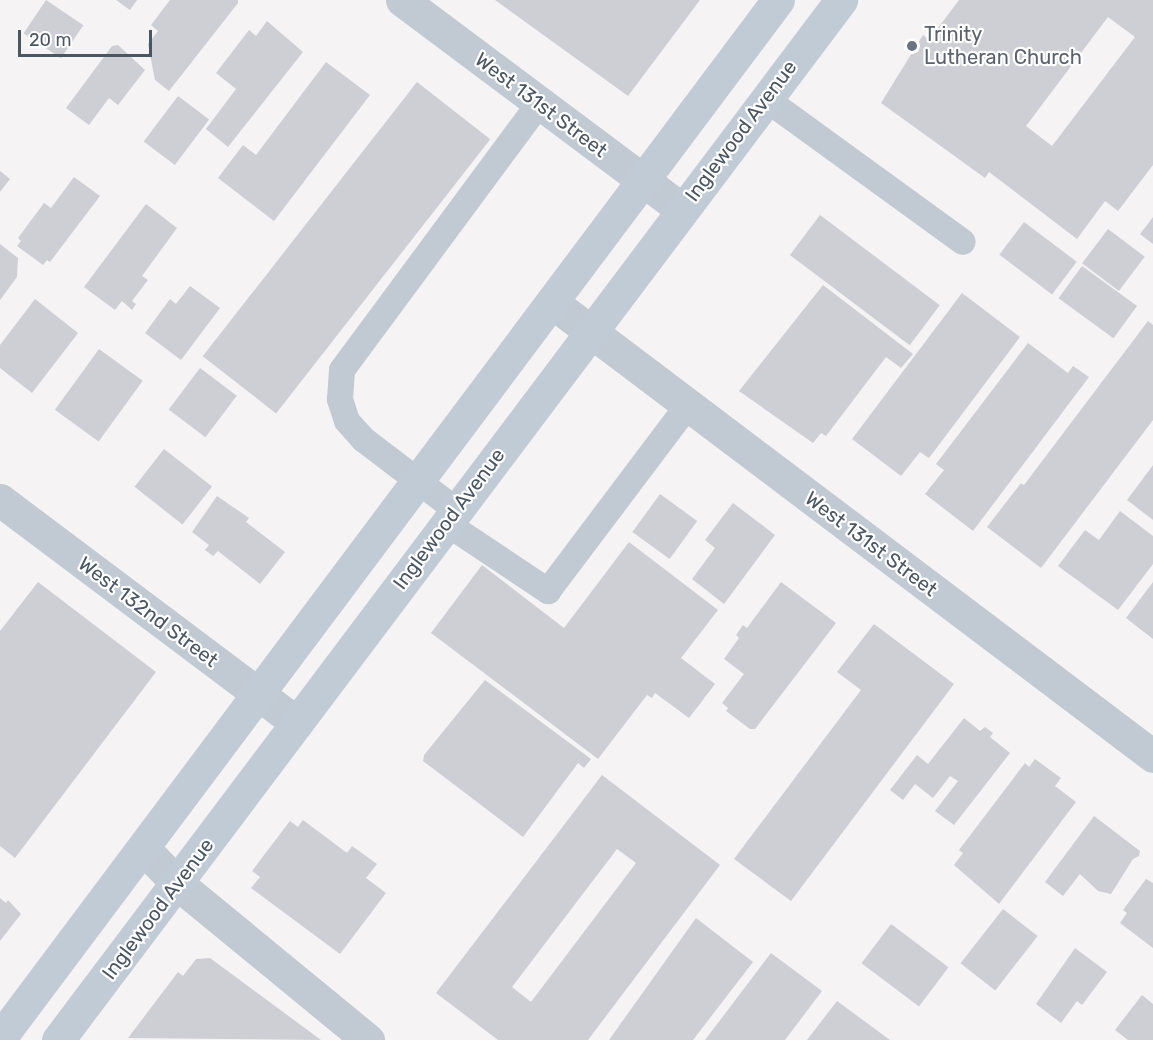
<!DOCTYPE html>
<style>
body{margin:0}
#map{position:relative;width:1153px;height:1040px;overflow:hidden;background:#f5f3f3;font-family:Rubik,sans-serif}
div>[style]{position:absolute}
.building>*{inset:0;background:#cdcfd5;transform-origin:0 0}
.lane>*{height:26px;margin:-13px;padding:0 13px;transform-origin:13px;border-radius:13px;background:#c1cad2}
.street>*{height:33px;margin:-16.5px;padding:0 16.5px;transform-origin:16.5px;border-radius:16.5px;background:#c1cad2}
.secondary>*{height:33px;margin:-16.5px;padding:0 16.5px;transform-origin:16.5px;border-radius:16.5px;background:#c1cbd6}
.dots>*{width:16px;height:16px;translate:-50% -50%;box-sizing:border-box;border:3px solid #fff;border-radius:50%}
span{translate:-50% -50%;white-space:nowrap;text-align:center;line-height:1.15;-webkit-text-stroke:4.5px #fff;paint-order:stroke}
.worship-label{font-size:20px;color:#5b616d}
.left{translate:0 -50%;text-align:left}
.street-label{font-size:20px;color:#4a5661}
.scale{position:absolute;left:18px;top:30px;width:134px;height:27px;box-sizing:border-box;border:3px solid #4a5661;border-top:0;padding-left:8px;font-size:18px;line-height:21px;white-space:nowrap;color:#4a5661;-webkit-text-stroke:4px #fff;paint-order:stroke}
</style>
<div id="map">
<div class="building">
<div style="left:46px;top:0;width:45px;height:40px;rotate:34deg"></div>
<div style="clip-path:polygon(116px 0,137px 0,130px 10px)"></div>
<div style="clip-path:polygon(170px 0,238px 0,238px 3px,169px 91px,155px 80px,148px 44px,158px 31px,151px 25px)"></div>
<div style="clip-path:polygon(495px 0,700px 0,628px 96px)"></div>
<div style="clip-path:polygon(evenodd,959px 0,1153px 0,1153px 165px,1118px 211px,1105px 201px,1077px 239px,989px 172px,985px 178px,881px 103px,923px 35px,929px 40px,959px 0,1108px 17px,1135px 37px,1052px 146px,1026px 126px,1108px 17px)"></div>
<div style="clip-path:polygon(267px 21px,303px 52px,228px 147px,206px 129px,236px 89px,216px 73px,249px 30px,256px 36px)"></div>
<div style="clip-path:polygon(118px 45px,145px 70px,118px 105px,109px 98px,89px 125px,66px 108px,112px 46px)"></div>
<div style="clip-path:polygon(326px 62px,370px 95px,274px 221px,218px 178px,243px 145px,256px 155px)"></div>
<div style="left:417px;top:82px;width:93px;height:348px;rotate:38deg"></div>
<div style="left:178px;top:96px;width:39px;height:57px;rotate:37deg"></div>
<div style="clip-path:polygon(0 171px,10px 179px,0 192px)"></div>
<div style="clip-path:polygon(74px 177px,100px 196px,50px 262px,47px 260px,43px 265px,17px 246px,21px 241px,18px 238px,44px 203px,51px 208px)"></div>
<div style="clip-path:polygon(146px 204px,177px 228px,142px 276px,148px 280px,132px 301px,136px 304px,132px 310px,122px 301px,115px 310px,84px 287px)"></div>
<div style="left:820px;top:215px;width:150px;height:50px;rotate:37deg"></div>
<div style="clip-path:polygon(1153px 217px,1153px 244px,1140px 234px)"></div>
<div style="left:1024px;top:222px;width:66px;height:41px;rotate:37deg"></div>
<div style="left:1108px;top:229px;width:46px;height:43px;rotate:37deg"></div>
<div style="clip-path:polygon(0 244px,18px 258px,17px 277px,0 300px)"></div>
<div style="left:1082px;top:266px;width:68px;height:40px;rotate:36deg"></div>
<div style="clip-path:polygon(823px 285px,913px 354px,901px 368px,886px 357px,826px 436px,821px 433px,813px 443px,739px 391px)"></div>
<div style="clip-path:polygon(190px 286px,220px 308px,181px 360px,145px 333px,170px 299px,176px 304px)"></div>
<div style="clip-path:polygon(962px 293px,1020px 337px,929px 458px,920px 452px,901px 476px,852px 439px)"></div>
<div style="clip-path:polygon(35px 299px,78px 333px,32px 393px,0 368px,0 345px)"></div>
<div style="clip-path:polygon(1148px 321px,1153px 325px,1153px 420px,1041px 568px,987px 527px,1021px 483px,1024px 485px)"></div>
<div style="clip-path:polygon(1028px 343px,1068px 373px,1073px 366px,1089px 377px,973px 531px,925px 494px,944px 470px,936px 464px)"></div>
<div style="left:99px;top:349px;width:54px;height:75px;rotate:36deg"></div>
<div style="left:200px;top:368px;width:46px;height:52px;rotate:37deg"></div>
<div style="left:164px;top:449px;width:61px;height:48px;rotate:38deg"></div>
<div style="clip-path:polygon(1153px 465px,1153px 520px,1127px 500px)"></div>
<div style="left:660px;top:494px;width:46px;height:47px;rotate:36deg"></div>
<div style="clip-path:polygon(217px 496px,249px 518px,246px 522px,285px 552px,260px 584px,218px 551px,213px 556px,205px 550px,209px 545px,192px 532px)"></div>
<div style="clip-path:polygon(733px 503px,775px 535px,724px 604px,692px 579px,715px 548px,705px 540px)"></div>
<div style="clip-path:polygon(1120px 511px,1153px 536px,1153px 564px,1118px 610px,1058px 566px,1085px 530px,1099px 540px)"></div>
<div style="clip-path:polygon(629px 542px,718px 610px,681px 658px,715px 684px,689px 718px,655px 693px,652px 698px,647px 695px,598px 759px,431px 633px,482px 565px,564px 628px)"></div>
<div style="clip-path:polygon(38px 582px,156px 672px,15px 858px,0 846px,0 631px)"></div>
<div style="clip-path:polygon(781px 582px,836px 623px,755px 729px,750px 729px,726px 711px,728px 708px,722px 703px,744px 674px,724px 659px,739px 638px,736px 635px,743px 625px,747px 628px)"></div>
<div style="clip-path:polygon(1153px 582px,1153px 639px,1126px 618px)"></div>
<div style="clip-path:polygon(874px 624px,954px 684px,791px 901px,734px 859px,861px 690px,837px 672px)"></div>
<div style="clip-path:polygon(485px 680px,591px 759px,584px 768px,578px 763px,523px 837px,423px 761px,424px 755px)"></div>
<div style="clip-path:polygon(964px 718px,980px 731px,985px 727px,993px 733px,990px 737px,1010px 753px,954px 825px,935px 811px,958px 781px,950px 776px,933px 798px,915px 784px,903px 800px,890px 790px,917px 755px,928px 764px)"></div>
<div style="clip-path:polygon(1035px 759px,1061px 778px,1055px 786px,1076px 802px,999px 904px,954px 865px,963px 853px,959px 850px,1025px 763px,1029px 767px)"></div>
<div style="clip-path:polygon(evenodd,602px 775px,720px 865px,588px 1040px,498px 1040px,436px 993px,602px 775px,617px 849px,636px 863px,531px 1002px,512px 987px,617px 849px)"></div>
<div style="clip-path:polygon(1094px 816px,1140px 851px,1139px 856px,1133px 859px,1111px 894px,1098px 891px,1080px 874px,1063px 896px,1045px 882px)"></div>
<div style="clip-path:polygon(303px 820px,347px 853px,352px 846px,377px 864px,366px 878px,386px 893px,340px 954px,251px 888px,260px 877px,252px 871px,290px 821px,298px 827px)"></div>
<div style="clip-path:polygon(1146px 879px,1153px 883px,1153px 948px,1120px 923px,1127px 913px,1123px 910px)"></div>
<div style="clip-path:polygon(0 898px,6px 903px,8px 900px,21px 914px,0 941px)"></div>
<div style="left:1003px;top:909px;width:44px;height:69px;rotate:38deg"></div>
<div style="clip-path:polygon(696px 918px,753px 962px,693px 1040px,609px 1040px)"></div>
<div style="left:891px;top:924px;width:72px;height:49px;rotate:37deg"></div>
<div style="clip-path:polygon(1075px 948px,1107px 972px,1082px 1005px,1077px 1001px,1061px 1023px,1036px 1004px)"></div>
<div style="clip-path:polygon(771px 953px,822px 991px,785px 1040px,705px 1040px)"></div>
<div style="clip-path:polygon(210px 958px,321px 1040px,128px 1038px,178px 972px,183px 976px,196px 959px)"></div>
<div style="clip-path:polygon(1142px 995px,1153px 1004px,1153px 1040px,1128px 1040px,1115px 1030px)"></div>
<div style="clip-path:polygon(837px 1001px,890px 1040px,807px 1040px)"></div>
</div>
<div class="lane">
<div style="left:766px;top:99px;width:243px;rotate:36deg"></div>
<div style="left:456px;top:510px;width:116px;rotate:-142.7deg"></div>
<div style="left:364px;top:440px;width:25px;rotate:-132deg"></div>
<div style="left:347px;top:421px;width:23px;rotate:-108deg"></div>
<div style="left:340px;top:399px;width:29px;rotate:-86deg"></div>
<div style="left:342px;top:370px;width:331px;rotate:-53.5deg"></div>
<div style="left:446px;top:523px;width:123px;rotate:33.7deg"></div>
<div style="left:548px;top:591px;width:233px;rotate:-53deg"></div>
</div>
<div class="street">
<div style="left:402px;top:0;width:349px;rotate:36.8deg"></div>
<div style="left:553px;top:303px;width:752px;rotate:37.05deg"></div>
<div style="left:0;top:500px;width:371px;rotate:36.9deg"></div>
<div style="left:144px;top:849px;width:49px;rotate:45.8deg"></div>
<div style="left:178px;top:884px;width:246px;rotate:39.4deg"></div>
</div>
<div class="secondary">
<div style="left:0;top:1038px;width:1297px;rotate:-53.15deg"></div>
<div style="left:58px;top:1040px;width:1302px;rotate:-53.02deg"></div>
</div>
<div class="dots">
<div style="left:912px;top:46px;background:#6b7280"></div>
</div>
<div class="worship-label">
<span class="left" style="left:924px;top:46px">Trinity<br>Lutheran Church</span>
</div>
<div class="street-label">
<span style="left:541px;top:105px;rotate:37deg">West 131st Street</span>
<span style="left:741px;top:131px;rotate:-53deg">Inglewood Avenue</span>
<span style="left:449px;top:519px;rotate:-53deg">Inglewood Avenue</span>
<span style="left:871px;top:544px;rotate:37deg">West 131st Street</span>
<span style="left:148px;top:612px;rotate:37deg">West 132nd Street</span>
<span style="left:158px;top:909px;rotate:-53deg">Inglewood Avenue</span>
</div>
<div class="scale">20 m</div>
</div>
